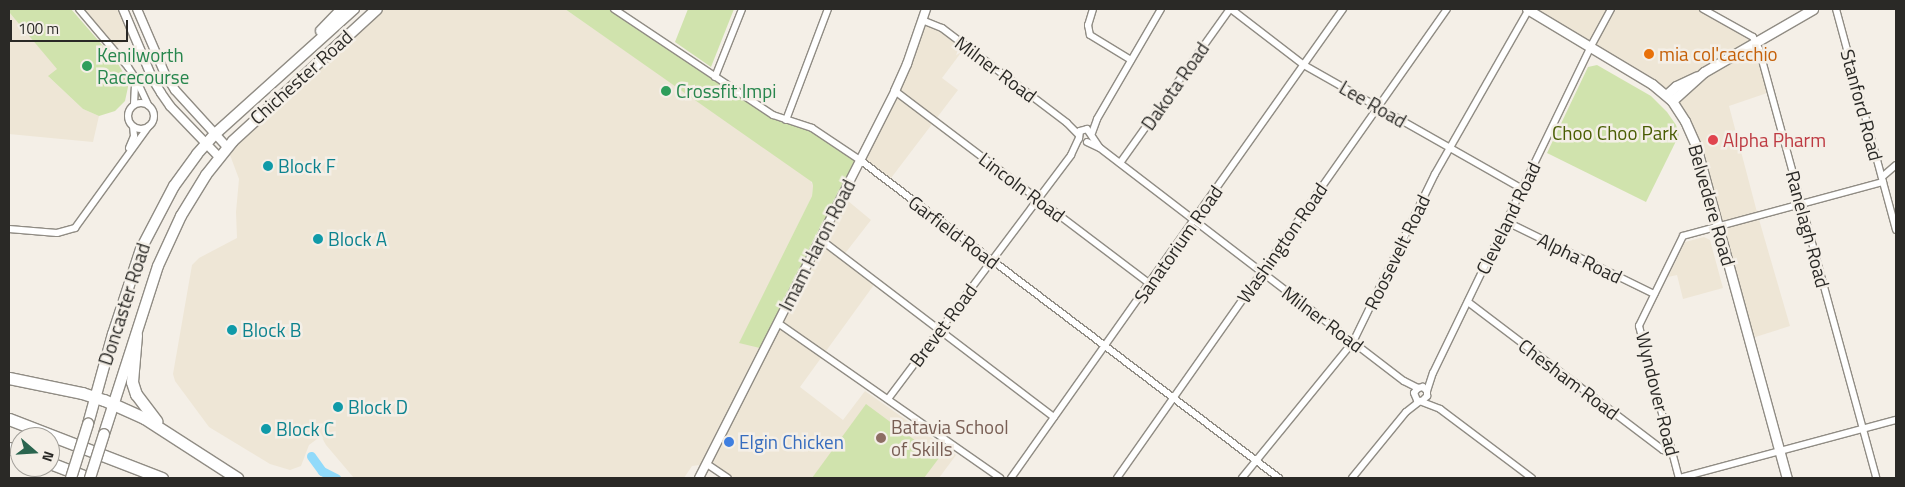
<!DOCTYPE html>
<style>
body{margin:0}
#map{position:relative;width:1905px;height:487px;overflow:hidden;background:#f4efe7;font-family:"Titillium Web",sans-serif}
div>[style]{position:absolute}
.built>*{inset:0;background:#eee6d6}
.green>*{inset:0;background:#d0e3ad}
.canal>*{height:9px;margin:-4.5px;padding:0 4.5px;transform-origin:4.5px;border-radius:4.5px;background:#91dafa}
.roads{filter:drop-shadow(1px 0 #908c84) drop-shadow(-1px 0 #908c84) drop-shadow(0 1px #908c84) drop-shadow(0 -1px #908c84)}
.minor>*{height:6px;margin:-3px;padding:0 3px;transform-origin:3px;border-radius:3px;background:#fff}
.minor>.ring{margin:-3px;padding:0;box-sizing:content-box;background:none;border:6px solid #fff;border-radius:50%}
.tertiary>*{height:8px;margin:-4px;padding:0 4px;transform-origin:4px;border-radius:4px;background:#fff}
.secondary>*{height:9px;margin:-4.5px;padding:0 4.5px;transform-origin:4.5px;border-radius:4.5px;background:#fff}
.primary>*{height:10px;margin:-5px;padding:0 5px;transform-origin:5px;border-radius:5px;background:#fff}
.motorway>*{height:11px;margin:-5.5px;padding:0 5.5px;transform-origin:5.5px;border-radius:5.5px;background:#fff}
.bridges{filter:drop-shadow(1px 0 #908c84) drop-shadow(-1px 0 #908c84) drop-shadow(0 1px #908c84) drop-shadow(0 -1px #908c84)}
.primary-bridge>*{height:10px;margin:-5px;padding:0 5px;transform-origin:5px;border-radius:5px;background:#fff}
.dots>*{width:14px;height:14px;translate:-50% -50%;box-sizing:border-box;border:2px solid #f4efe7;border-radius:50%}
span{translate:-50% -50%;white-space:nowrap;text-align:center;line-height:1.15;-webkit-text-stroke:5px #f4efe7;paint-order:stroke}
.food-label{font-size:19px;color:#c56008}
.left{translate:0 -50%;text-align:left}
.leisure-label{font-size:19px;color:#27864d}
.street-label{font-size:19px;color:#2a2926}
.park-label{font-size:19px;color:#495d03}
.health-label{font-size:19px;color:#be3a42}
.culture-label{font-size:19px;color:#0d838f}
.education-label{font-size:19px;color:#785e54}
.shop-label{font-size:19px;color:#366cbe}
.frame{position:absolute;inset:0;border:10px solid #2a2926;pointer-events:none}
.north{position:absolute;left:10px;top:427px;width:50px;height:50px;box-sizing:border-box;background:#f4efe7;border:1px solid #a3a09a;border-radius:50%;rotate:109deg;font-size:14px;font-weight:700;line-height:20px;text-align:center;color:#2a2926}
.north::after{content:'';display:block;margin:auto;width:18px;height:22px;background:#2a654f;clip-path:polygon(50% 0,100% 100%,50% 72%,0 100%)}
.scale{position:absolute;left:10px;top:20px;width:118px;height:22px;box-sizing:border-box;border:2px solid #2a2926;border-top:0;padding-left:6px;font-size:15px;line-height:18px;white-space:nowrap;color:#2a2926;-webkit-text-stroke:4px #f4efe7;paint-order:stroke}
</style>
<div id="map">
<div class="built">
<div style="clip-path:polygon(79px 9px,123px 9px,134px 37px,113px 47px)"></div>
<div style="clip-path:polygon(377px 9px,565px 9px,810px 179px,813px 186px,812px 196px,740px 343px,842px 196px,871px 220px,843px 256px,876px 282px,800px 387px,843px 420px,865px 391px,956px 455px,939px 478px,728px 478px,707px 464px,692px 466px,684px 478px,354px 478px,326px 445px,321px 436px,309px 445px,301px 466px,290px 470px,270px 464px,209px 427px,175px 381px,173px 374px,192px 265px,199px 258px,237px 238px,236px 212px,239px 179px,227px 147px)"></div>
<div style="clip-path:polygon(1527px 9px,1703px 9px,1753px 37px,1770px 92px,1729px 106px,1758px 216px,1790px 326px,1749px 339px,1696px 146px,1672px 101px)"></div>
<div style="clip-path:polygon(9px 12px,58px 69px,49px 77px,83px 109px,99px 116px,93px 142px,9px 134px)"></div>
<div style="clip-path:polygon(922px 20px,938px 25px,966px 46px,942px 78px,958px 90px,888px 182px,860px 160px,895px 91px)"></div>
<div style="clip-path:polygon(1704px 237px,1710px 240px,1723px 288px,1683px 299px,1677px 275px,1668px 277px,1685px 242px)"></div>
</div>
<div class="green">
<div style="clip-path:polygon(9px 9px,71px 9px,117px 62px,124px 74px,128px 87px,125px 101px,115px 111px,99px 116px,83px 109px,48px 76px,57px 69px,9px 12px)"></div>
<div style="clip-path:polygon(565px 9px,614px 9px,773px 115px,805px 125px,860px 160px,764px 349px,739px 343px,812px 196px,813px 186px,812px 182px)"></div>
<div style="clip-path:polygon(688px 9px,734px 9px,711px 67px,675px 42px)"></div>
<div style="clip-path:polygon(1597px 65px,1651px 96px,1667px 112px,1676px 125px,1679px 135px,1646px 202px,1547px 153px,1588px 67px)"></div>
<div style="clip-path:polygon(866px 404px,939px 458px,924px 478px,812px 478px)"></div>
</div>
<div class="canal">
<div style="left:311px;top:456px;width:19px;rotate:54deg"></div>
<div style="left:322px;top:471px;width:16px;rotate:27deg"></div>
</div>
<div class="roads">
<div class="minor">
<div style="left:79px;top:9px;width:76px;rotate:49.8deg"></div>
<div style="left:128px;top:67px;width:14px;rotate:56deg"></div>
<div style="left:136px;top:79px;width:29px;rotate:65deg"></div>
<div style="left:614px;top:9px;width:191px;rotate:33.7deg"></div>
<div style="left:773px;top:115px;width:41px;rotate:18.4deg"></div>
<div style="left:812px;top:128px;width:58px;rotate:33.7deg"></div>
<div style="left:860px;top:160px;width:526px;rotate:37.2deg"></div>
<div style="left:1093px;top:9px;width:17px;rotate:107deg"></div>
<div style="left:1088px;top:25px;width:10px;rotate:79deg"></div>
<div style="left:1090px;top:35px;width:48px;rotate:31.4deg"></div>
<div style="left:1231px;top:9px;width:92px;rotate:37.5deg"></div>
<div style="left:1304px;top:65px;width:251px;rotate:29.6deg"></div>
<div style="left:1703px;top:9px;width:57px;rotate:29.2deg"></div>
<div style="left:1753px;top:37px;width:13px;rotate:63deg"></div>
<div style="left:1759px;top:49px;width:445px;rotate:74.7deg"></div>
<div style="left:1836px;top:9px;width:229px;rotate:74.8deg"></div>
<div style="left:922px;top:20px;width:22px;rotate:22deg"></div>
<div style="left:942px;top:28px;width:157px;rotate:37.2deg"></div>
<div style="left:1067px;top:123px;width:17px;rotate:45deg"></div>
<div style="left:715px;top:77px;width:73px;rotate:-68.3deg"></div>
<div style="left:895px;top:91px;width:320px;rotate:37.1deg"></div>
<div class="ring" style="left:128px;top:103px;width:20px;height:20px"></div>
<div style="left:134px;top:104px;width:22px;rotate:-87deg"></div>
<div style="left:786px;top:120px;width:119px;rotate:-69.3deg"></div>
<div style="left:1092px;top:133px;width:15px;rotate:-70deg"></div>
<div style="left:1097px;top:119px;width:127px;rotate:-59.8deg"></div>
<div style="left:1079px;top:139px;width:8px;rotate:-83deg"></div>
<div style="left:1080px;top:131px;width:7px;rotate:-16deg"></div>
<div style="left:1087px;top:129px;width:22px;rotate:56deg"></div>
<div style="left:1087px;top:142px;width:14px;rotate:25deg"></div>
<div style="left:1100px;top:148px;width:383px;rotate:37.5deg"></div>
<div style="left:1404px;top:381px;width:16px;rotate:27deg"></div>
<div style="left:129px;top:148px;width:13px;rotate:-67deg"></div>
<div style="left:134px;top:136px;width:9px;rotate:-96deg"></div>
<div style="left:1120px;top:163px;width:189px;rotate:-54.5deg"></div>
<div style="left:1882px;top:177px;width:18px;rotate:-41deg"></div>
<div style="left:1883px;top:182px;width:207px;rotate:164.9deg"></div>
<div style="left:1683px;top:236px;width:100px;rotate:116.1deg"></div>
<div style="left:1639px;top:326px;width:157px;rotate:75.3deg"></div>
<div style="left:1679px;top:478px;width:225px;rotate:-15deg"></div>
<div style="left:1507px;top:222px;width:164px;rotate:26.1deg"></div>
<div style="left:9px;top:229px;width:48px;rotate:4.8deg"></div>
<div style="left:57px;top:233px;width:19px;rotate:-16deg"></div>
<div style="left:75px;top:228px;width:125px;rotate:-54.1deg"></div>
<div style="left:820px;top:239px;width:294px;rotate:37.3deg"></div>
<div style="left:1468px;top:302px;width:245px;rotate:37.2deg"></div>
<div style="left:1663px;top:450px;width:10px;rotate:17deg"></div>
<div style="left:778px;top:323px;width:271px;rotate:34.9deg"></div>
<div style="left:1427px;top:391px;width:19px;rotate:-72deg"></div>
<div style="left:1433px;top:373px;width:363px;rotate:-64.2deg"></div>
<div style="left:1591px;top:46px;width:42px;rotate:-61.6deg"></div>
<div style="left:888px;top:399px;width:305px;rotate:-53.1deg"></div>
<div style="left:1071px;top:155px;width:19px;rotate:-65deg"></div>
<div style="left:1423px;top:400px;width:6px;rotate:-45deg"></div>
<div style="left:1427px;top:396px;width:5px;rotate:-90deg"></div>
<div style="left:1427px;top:391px;width:6px;rotate:-135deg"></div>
<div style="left:1423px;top:387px;width:5px;rotate:169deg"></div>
<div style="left:1418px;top:388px;width:6px;rotate:129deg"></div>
<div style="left:1414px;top:393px;width:8px;rotate:67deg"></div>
<div style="left:1417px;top:400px;width:25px;rotate:21deg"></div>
<div style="left:1440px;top:409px;width:115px;rotate:36.9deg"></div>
<div style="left:707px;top:464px;width:25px;rotate:34deg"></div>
<div style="left:1011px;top:478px;width:575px;rotate:-54.71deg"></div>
<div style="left:1117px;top:478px;width:573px;rotate:-54.87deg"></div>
<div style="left:1242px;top:478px;width:176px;rotate:-50.8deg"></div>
<div style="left:1353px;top:342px;width:187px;rotate:-64deg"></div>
<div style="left:1435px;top:174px;width:190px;rotate:-60.3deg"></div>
<div style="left:1352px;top:478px;width:85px;rotate:-50.7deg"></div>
<div style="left:1406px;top:412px;width:18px;rotate:-38deg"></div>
</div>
<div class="tertiary">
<div style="left:123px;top:9px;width:77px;rotate:67.1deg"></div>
<div style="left:153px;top:80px;width:15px;rotate:58deg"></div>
<div style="left:161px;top:93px;width:16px;rotate:55deg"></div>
<div style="left:170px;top:106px;width:71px;rotate:46.1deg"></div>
<div style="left:137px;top:9px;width:71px;rotate:66.7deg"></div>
<div style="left:165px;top:74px;width:19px;rotate:58deg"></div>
<div style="left:175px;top:90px;width:77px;rotate:47.6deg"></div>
<div style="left:699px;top:478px;width:434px;rotate:-63.1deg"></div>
<div style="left:895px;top:91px;width:30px;rotate:-66deg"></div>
<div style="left:907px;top:64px;width:58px;rotate:-70.9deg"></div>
</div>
<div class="secondary">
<div style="left:1527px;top:9px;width:146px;rotate:31deg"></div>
<div style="left:1652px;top:84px;width:26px;rotate:40deg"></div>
<div style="left:1672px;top:101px;width:24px;rotate:57deg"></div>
<div style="left:1685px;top:121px;width:27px;rotate:66deg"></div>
<div style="left:1696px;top:146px;width:344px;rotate:74.7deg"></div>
<div style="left:1666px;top:95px;width:13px;rotate:-42deg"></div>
<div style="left:1676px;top:86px;width:23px;rotate:-25deg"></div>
<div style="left:1672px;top:101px;width:43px;rotate:-42.2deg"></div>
<div style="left:1704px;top:72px;width:126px;rotate:-30deg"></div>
</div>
<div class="primary">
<div style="left:321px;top:31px;width:30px;rotate:-46deg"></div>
<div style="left:88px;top:424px;width:93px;rotate:-74.5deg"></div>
<div style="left:113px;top:334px;width:89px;rotate:-71.8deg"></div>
<div style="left:141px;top:249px;width:71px;rotate:-62.4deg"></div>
<div style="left:174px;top:186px;width:39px;rotate:-54deg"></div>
<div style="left:197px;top:154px;width:27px;rotate:-48deg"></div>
<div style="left:215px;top:134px;width:187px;rotate:-42deg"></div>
<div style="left:104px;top:434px;width:176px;rotate:-72.2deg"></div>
<div style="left:158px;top:266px;width:55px;rotate:-65.3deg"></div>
<div style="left:181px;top:216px;width:48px;rotate:-58.6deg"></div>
<div style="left:206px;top:175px;width:43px;rotate:-51.5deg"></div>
<div style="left:233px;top:141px;width:195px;rotate:-42.5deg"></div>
</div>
<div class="motorway">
<div style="left:136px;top:335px;width:47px;rotate:94.9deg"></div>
<div style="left:132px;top:382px;width:13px;rotate:72deg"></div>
<div style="left:136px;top:394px;width:34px;rotate:53deg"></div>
<div style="left:9px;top:378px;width:75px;rotate:11.6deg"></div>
<div style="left:82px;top:393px;width:23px;rotate:18deg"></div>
<div style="left:104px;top:400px;width:44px;rotate:24.2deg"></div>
<div style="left:144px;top:418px;width:111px;rotate:32.8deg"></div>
<div style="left:9px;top:419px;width:164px;rotate:21.1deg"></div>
<div style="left:9px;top:448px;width:12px;rotate:20deg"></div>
<div style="left:50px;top:463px;width:42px;rotate:21deg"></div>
</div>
</div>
<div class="bridges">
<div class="primary-bridge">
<div style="left:71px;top:478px;width:57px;rotate:-72.5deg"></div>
<div style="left:90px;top:478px;width:46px;rotate:-72.3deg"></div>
</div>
</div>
<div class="dots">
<div style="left:1649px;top:54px;background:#e8710a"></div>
<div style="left:87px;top:66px;background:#2e9e5b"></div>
<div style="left:666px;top:91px;background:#2e9e5b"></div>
<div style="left:1713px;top:140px;background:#e0444e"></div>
<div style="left:268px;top:166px;background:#0f9aa8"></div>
<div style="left:318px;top:239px;background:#0f9aa8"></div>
<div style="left:232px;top:330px;background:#0f9aa8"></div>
<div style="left:338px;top:407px;background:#0f9aa8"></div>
<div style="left:266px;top:429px;background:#0f9aa8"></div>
<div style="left:881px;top:438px;background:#8d6e63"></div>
<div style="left:729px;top:442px;background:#3f7fe0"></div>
</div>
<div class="food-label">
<span class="left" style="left:1659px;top:54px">mia col'cacchio</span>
</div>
<div class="leisure-label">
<span class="left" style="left:97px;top:66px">Kenilworth<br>Racecourse</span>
<span class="left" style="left:676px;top:91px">Crossfit Impi</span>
</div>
<div class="street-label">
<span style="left:996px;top:69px;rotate:37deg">Milner Road</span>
<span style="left:301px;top:77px;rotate:-42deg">Chichester Road</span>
<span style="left:1175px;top:86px;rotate:-55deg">Dakota Road</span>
<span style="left:1373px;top:104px;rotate:30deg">Lee Road</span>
<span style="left:1862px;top:105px;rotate:75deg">Stanford Road</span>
<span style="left:1022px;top:187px;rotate:37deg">Lincoln Road</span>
<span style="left:1712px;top:205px;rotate:74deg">Belvedere Road</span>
<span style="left:1508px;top:218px;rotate:-64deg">Cleveland Road</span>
<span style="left:1808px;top:229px;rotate:75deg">Ranelagh Road</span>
<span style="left:954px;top:232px;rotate:37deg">Garfield Road</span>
<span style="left:1282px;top:243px;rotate:-55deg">Washington Road</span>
<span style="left:1178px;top:244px;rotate:-55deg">Sanatorium Road</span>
<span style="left:817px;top:245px;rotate:-63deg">Imam Haron Road</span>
<span style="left:1397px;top:252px;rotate:-64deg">Roosevelt Road</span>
<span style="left:1580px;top:258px;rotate:26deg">Alpha Road</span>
<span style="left:124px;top:304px;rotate:-72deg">Doncaster Road</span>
<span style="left:1323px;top:319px;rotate:37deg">Milner Road</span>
<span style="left:943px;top:325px;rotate:-53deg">Brevet Road</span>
<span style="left:1569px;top:379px;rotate:37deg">Chesham Road</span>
<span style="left:1658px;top:394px;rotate:76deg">Wyndover Road</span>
</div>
<div class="park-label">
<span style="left:1615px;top:133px">Choo Choo Park</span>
</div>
<div class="health-label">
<span class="left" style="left:1723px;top:140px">Alpha Pharm</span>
</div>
<div class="culture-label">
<span class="left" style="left:278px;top:166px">Block F</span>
<span class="left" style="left:328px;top:239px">Block A</span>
<span class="left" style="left:242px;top:330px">Block B</span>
<span class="left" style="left:348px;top:407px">Block D</span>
<span class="left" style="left:276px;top:429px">Block C</span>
</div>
<div class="education-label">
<span class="left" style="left:891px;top:438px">Batavia School<br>of Skills</span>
</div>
<div class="shop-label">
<span class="left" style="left:739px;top:442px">Elgin Chicken</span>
</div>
<div class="frame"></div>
<div class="north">N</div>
<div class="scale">100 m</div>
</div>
